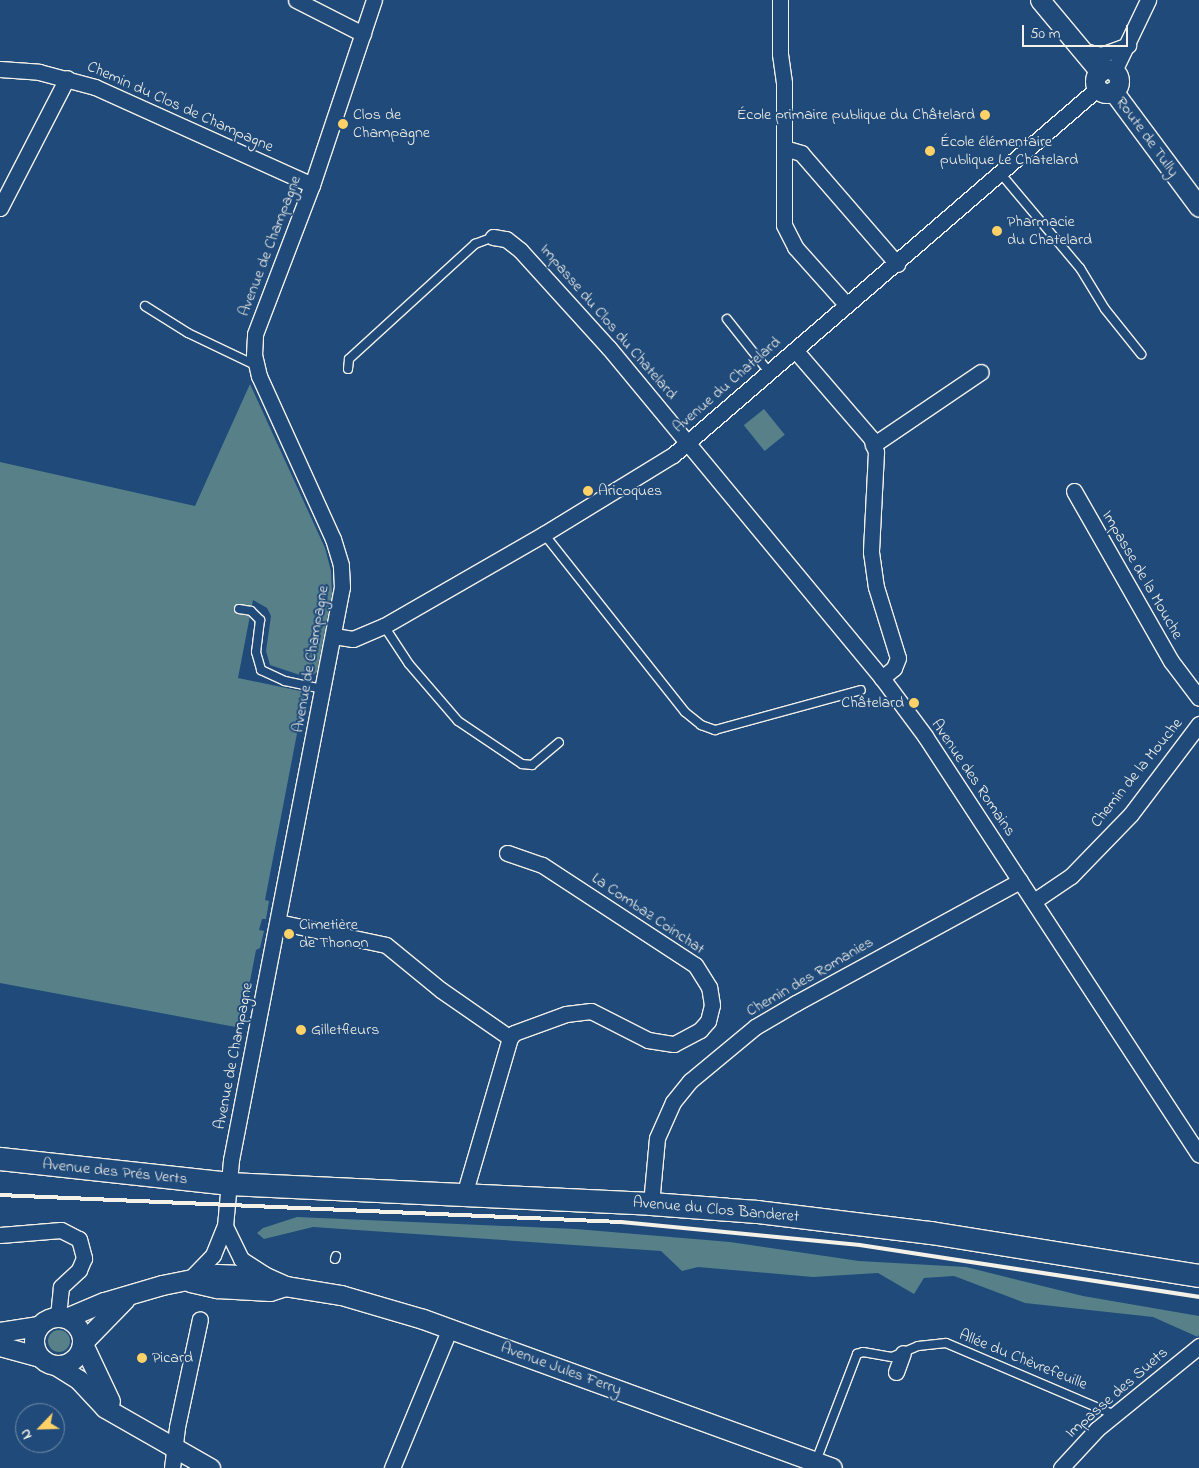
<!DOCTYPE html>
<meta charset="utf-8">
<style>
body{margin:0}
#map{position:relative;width:1199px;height:1468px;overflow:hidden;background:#1f4a7a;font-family:"Indie Flower",sans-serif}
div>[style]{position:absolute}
.green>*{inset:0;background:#578088;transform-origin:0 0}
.round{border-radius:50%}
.roads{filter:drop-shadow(1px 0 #f4f1e8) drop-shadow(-1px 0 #f4f1e8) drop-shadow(0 1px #f4f1e8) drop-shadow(0 -1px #f4f1e8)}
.service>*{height:8px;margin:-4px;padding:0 4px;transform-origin:4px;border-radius:4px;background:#1f4a7a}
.minor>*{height:15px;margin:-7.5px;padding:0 7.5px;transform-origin:7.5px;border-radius:7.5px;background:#1f4a7a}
.tertiary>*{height:19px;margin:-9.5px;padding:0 9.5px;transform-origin:9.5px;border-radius:9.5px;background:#1f4a7a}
.tertiary>.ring{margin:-9.5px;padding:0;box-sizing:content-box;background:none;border:19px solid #1f4a7a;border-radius:50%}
.secondary>*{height:22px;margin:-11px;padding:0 11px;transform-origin:11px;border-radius:11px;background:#1f4a7a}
.rail>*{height:4px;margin:-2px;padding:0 2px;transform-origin:2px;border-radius:2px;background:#f4f1e8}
.dots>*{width:14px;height:14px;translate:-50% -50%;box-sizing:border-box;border:2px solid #1f4a7a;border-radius:50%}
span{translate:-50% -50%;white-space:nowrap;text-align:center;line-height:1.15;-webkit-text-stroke:4px #1f4a7a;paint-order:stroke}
.street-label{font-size:16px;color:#f4f1e8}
.poi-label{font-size:16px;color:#f4f1e8}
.left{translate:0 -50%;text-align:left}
.right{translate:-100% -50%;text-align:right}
.north{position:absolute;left:15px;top:1403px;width:50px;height:50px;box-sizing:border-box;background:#1f4a7a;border:1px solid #748da6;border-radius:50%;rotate:246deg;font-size:14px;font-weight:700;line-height:20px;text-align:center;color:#f4f1e8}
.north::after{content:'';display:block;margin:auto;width:18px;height:22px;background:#ffd166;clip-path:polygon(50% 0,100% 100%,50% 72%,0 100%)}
.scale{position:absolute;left:1022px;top:25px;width:106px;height:22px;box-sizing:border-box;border:2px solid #f4f1e8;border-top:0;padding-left:6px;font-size:15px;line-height:18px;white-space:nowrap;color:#f4f1e8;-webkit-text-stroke:4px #1f4a7a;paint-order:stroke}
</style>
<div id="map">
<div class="green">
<div style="clip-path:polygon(250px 384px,325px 548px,331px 571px,332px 594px,317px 672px,309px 678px,270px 665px,266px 651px,271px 616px,267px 608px,253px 600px,238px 678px,305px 692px,265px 900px,269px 901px,266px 919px,262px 919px,259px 930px,264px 931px,260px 948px,256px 950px,241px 1028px,0 983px,0 462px,195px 506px)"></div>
<div style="left:764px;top:409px;width:33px;height:26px;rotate:51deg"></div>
<div style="clip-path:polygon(297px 1217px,576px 1229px,730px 1242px,859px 1261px,966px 1267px,1083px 1296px,1199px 1316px,1199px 1334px,1198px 1337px,1153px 1317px,1025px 1303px,954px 1276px,924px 1278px,914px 1294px,878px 1273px,813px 1277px,698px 1267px,682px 1271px,661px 1251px,313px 1227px,264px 1239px,257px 1233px,263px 1228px)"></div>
<div class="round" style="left:48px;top:1330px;width:22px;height:22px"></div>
</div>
<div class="roads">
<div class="service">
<div style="left:1001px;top:174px;width:123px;rotate:50deg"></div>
<div style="left:1080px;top:268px;width:48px;rotate:58.6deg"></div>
<div style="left:1105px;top:309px;width:58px;rotate:51.3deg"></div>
<div style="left:145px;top:306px;width:51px;rotate:32.1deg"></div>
<div style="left:188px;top:333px;width:74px;rotate:25.5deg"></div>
<div style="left:727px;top:319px;width:68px;rotate:51.6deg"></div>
<div style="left:348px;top:369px;width:10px;rotate:-84deg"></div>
<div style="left:349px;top:359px;width:171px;rotate:-42.4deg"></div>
<div style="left:475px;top:244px;width:19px;rotate:-21deg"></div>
<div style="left:544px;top:534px;width:227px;rotate:51.6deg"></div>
<div style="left:685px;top:712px;width:21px;rotate:39deg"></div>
<div style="left:701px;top:725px;width:15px;rotate:20deg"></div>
<div style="left:715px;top:730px;width:151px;rotate:-15.3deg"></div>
<div style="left:239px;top:609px;width:12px;rotate:9deg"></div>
<div style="left:251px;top:611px;width:13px;rotate:45deg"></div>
<div style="left:260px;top:620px;width:32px;rotate:97deg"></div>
<div style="left:256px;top:652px;width:19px;rotate:74deg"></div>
<div style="left:261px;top:670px;width:26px;rotate:25deg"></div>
<div style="left:285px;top:681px;width:40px;rotate:12deg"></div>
<div style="left:384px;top:626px;width:45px;rotate:56.7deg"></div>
<div style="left:409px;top:664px;width:75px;rotate:49.3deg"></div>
<div style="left:458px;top:721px;width:77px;rotate:33.9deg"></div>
<div style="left:522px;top:764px;width:10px;rotate:6deg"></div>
<div style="left:532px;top:765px;width:35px;rotate:-40deg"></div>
<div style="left:335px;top:1259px;width:3px;rotate:-72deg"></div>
<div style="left:816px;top:1461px;width:115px;rotate:-69deg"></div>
<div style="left:857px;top:1354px;width:6px;rotate:-18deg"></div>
<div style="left:863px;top:1352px;width:29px;rotate:10deg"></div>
<div style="left:892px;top:1357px;width:28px;rotate:-23deg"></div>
<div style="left:918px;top:1346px;width:28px;rotate:-6deg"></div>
<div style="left:946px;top:1343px;width:184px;rotate:23.1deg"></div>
</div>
<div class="minor">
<div style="left:296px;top:0;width:75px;rotate:26.9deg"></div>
<div style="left:780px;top:0;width:54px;rotate:90deg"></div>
<div style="left:780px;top:54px;width:29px;rotate:82deg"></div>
<div style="left:784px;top:83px;width:142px;rotate:90deg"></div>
<div style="left:784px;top:225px;width:25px;rotate:63deg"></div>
<div style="left:795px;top:247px;width:76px;rotate:48.2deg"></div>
<div style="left:1084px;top:51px;width:17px;rotate:13deg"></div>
<div style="left:1101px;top:55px;width:29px;rotate:-20deg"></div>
<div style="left:0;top:69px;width:39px;rotate:4deg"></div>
<div style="left:39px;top:72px;width:58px;rotate:15deg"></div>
<div style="left:95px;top:87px;width:238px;rotate:24.3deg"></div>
<div style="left:1114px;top:71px;width:79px;rotate:-64.4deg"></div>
<div style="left:784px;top:148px;width:18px;rotate:16deg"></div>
<div style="left:801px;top:153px;width:147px;rotate:49.1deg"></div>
<div style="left:0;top:208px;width:146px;rotate:-62.7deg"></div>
<div style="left:493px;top:237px;width:13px;rotate:9deg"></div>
<div style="left:506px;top:239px;width:18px;rotate:38deg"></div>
<div style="left:520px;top:250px;width:132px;rotate:47.8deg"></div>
<div style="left:609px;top:348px;width:428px;rotate:50.4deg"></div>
<div style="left:882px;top:678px;width:72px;rotate:53.4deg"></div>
<div style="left:925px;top:736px;width:500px;rotate:56.8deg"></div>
<div style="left:795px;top:350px;width:116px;rotate:49.2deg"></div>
<div style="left:871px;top:438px;width:15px;rotate:70deg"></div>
<div style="left:876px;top:452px;width:100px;rotate:92.9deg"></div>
<div style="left:871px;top:552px;width:35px;rotate:82deg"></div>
<div style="left:876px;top:587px;width:74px;rotate:72.8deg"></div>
<div style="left:898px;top:658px;width:11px;rotate:112deg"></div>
<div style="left:894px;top:668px;width:16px;rotate:140deg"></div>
<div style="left:873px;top:445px;width:130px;rotate:-34.1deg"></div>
<div style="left:1074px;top:491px;width:196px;rotate:60.3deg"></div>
<div style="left:1171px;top:661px;width:46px;rotate:52.9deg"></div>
<div style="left:334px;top:636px;width:19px;rotate:9deg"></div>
<div style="left:353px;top:639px;width:34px;rotate:-23deg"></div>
<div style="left:384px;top:626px;width:185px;rotate:-29.9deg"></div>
<div style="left:544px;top:534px;width:151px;rotate:-31.5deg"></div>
<div style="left:673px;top:455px;width:562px;rotate:-40.81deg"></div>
<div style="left:1034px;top:901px;width:45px;rotate:-34deg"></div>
<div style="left:1071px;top:876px;width:86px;rotate:-45.9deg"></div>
<div style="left:1131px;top:814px;width:113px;rotate:-52.9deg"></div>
<div style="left:278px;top:922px;width:110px;rotate:12deg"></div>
<div style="left:386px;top:945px;width:71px;rotate:39.3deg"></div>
<div style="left:441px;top:990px;width:84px;rotate:34.8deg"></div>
<div style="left:464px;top:1195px;width:164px;rotate:-73.7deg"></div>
<div style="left:510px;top:1038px;width:6px;rotate:-51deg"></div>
<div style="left:514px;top:1033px;width:55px;rotate:-20.1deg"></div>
<div style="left:566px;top:1014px;width:25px;rotate:-7deg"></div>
<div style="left:591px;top:1011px;width:64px;rotate:27deg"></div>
<div style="left:648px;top:1040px;width:26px;rotate:9deg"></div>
<div style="left:674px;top:1044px;width:30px;rotate:-28deg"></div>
<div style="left:700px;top:1030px;width:12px;rotate:-48deg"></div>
<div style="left:708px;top:1021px;width:16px;rotate:-76deg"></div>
<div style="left:712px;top:1005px;width:18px;rotate:-99deg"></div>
<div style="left:709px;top:987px;width:26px;rotate:-122deg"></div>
<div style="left:695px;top:965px;width:183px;rotate:-146.8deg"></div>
<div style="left:542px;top:865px;width:37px;rotate:-161deg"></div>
<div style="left:651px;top:1204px;width:66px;rotate:-84.8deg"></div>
<div style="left:657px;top:1138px;width:39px;rotate:-66deg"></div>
<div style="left:673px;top:1102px;width:27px;rotate:-51deg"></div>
<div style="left:690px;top:1081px;width:85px;rotate:-39.7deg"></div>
<div style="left:755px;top:1027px;width:48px;rotate:-30.3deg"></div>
<div style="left:796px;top:1003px;width:255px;rotate:-28.6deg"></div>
<div style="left:225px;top:1226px;width:37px;rotate:64deg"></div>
<div style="left:241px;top:1259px;width:31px;rotate:33deg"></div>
<div style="left:0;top:1235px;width:61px;rotate:-4.7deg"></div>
<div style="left:61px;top:1230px;width:20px;rotate:27deg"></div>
<div style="left:79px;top:1239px;width:20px;rotate:75deg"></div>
<div style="left:84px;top:1258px;width:13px;rotate:113deg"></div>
<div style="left:79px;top:1270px;width:25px;rotate:137deg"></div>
<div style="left:61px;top:1287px;width:30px;rotate:96deg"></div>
<div style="left:188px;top:1281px;width:36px;rotate:-46deg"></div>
<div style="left:213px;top:1255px;width:31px;rotate:-68deg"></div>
<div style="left:225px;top:1226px;width:66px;rotate:-84.8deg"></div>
<div style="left:231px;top:1160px;width:584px;rotate:-79.04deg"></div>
<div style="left:342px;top:587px;width:22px;rotate:-93deg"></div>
<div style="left:341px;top:565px;width:27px;rotate:-107deg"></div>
<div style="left:333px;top:539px;width:179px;rotate:-114.4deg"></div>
<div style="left:259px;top:376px;width:22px;rotate:-103deg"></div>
<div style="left:254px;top:355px;width:21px;rotate:-87deg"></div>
<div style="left:255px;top:334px;width:160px;rotate:-69.1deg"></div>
<div style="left:312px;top:185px;width:195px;rotate:-71.5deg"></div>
<div style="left:896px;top:1372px;width:20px;rotate:-70deg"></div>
<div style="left:172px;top:1468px;width:41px;rotate:-83deg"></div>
<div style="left:177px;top:1427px;width:110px;rotate:-78deg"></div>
<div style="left:392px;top:1468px;width:152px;rotate:-67.5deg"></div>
<div style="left:1061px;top:1468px;width:53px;rotate:-47.3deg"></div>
<div style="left:1097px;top:1429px;width:132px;rotate:-39.1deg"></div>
</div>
<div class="tertiary">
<div style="left:1040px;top:0;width:94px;rotate:50.2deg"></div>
<div class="ring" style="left:1095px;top:69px;width:5px;height:5px"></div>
<div style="left:1113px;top:91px;width:144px;rotate:53.4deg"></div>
<div style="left:190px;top:1282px;width:28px;rotate:13deg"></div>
<div style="left:217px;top:1288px;width:53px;rotate:3.2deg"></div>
<div style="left:270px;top:1291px;width:16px;rotate:-18deg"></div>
<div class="ring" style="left:34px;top:1317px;width:29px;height:29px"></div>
<div style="left:66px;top:1318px;width:41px;rotate:-22.8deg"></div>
<div style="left:104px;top:1302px;width:60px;rotate:-16.3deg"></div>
<div style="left:162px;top:1285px;width:56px;rotate:-11.3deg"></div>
<div style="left:217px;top:1274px;width:46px;rotate:2.5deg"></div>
<div style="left:263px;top:1276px;width:24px;rotate:24deg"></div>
<div style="left:285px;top:1286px;width:57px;rotate:9.1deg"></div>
<div style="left:341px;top:1295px;width:85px;rotate:16.3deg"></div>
<div style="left:423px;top:1319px;width:435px;rotate:20deg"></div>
<div style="left:0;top:1332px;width:39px;rotate:-9deg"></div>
<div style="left:83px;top:1342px;width:60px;rotate:-45.7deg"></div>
<div style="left:83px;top:1344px;width:63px;rotate:64.7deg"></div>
<div style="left:0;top:1346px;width:41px;rotate:15.4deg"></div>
<div style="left:57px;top:1366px;width:26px;rotate:32deg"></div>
<div style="left:79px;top:1380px;width:38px;rotate:47deg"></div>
<div style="left:105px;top:1408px;width:121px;rotate:29.7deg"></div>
</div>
<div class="secondary">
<div style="left:0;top:1159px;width:230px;rotate:6.2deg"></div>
<div style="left:229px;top:1184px;width:422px;rotate:2.7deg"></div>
<div style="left:651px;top:1204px;width:106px;rotate:4.3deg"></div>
<div style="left:757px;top:1212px;width:175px;rotate:6.9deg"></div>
<div style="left:931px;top:1233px;width:271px;rotate:9.1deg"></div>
</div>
</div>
<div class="rail">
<div style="left:0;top:1195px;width:622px;rotate:2.49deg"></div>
<div style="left:621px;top:1222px;width:240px;rotate:5.5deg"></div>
<div style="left:860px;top:1245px;width:343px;rotate:8.7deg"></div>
</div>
<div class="dots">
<div style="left:985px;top:115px;background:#ffd166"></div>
<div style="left:343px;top:124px;background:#ffd166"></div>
<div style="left:930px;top:151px;background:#ffd166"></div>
<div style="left:997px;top:231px;background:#ffd166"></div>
<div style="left:588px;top:491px;background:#ffd166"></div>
<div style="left:914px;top:703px;background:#ffd166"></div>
<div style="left:289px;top:934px;background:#ffd166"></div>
<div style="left:301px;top:1030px;background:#ffd166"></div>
<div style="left:142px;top:1358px;background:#ffd166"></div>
</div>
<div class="street-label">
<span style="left:180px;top:107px;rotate:24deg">Chemin du Clos de Champagne</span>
<span style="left:1147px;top:137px;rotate:54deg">Route de Tully</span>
<span style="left:270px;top:246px;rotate:-69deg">Avenue de Champagne</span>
<span style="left:608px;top:322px;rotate:49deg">Impasse du Clos du Chatelard</span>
<span style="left:727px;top:385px;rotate:-41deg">Avenue du Chatelard</span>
<span style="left:1142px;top:575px;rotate:60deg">Impasse de la Mouche</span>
<span style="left:311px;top:659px;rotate:-80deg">Avenue de Champagne</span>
<span style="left:1137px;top:773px;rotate:-51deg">Chemin de la Mouche</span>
<span style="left:973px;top:778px;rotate:56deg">Avenue des Romains</span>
<span style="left:648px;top:914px;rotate:34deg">La Combaz Coinchat</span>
<span style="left:810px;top:977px;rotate:-30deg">Chemin des Romanies</span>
<span style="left:234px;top:1056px;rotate:-79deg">Avenue de Champagne</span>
<span style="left:115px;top:1172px;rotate:6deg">Avenue des Prés Verts</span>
<span style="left:716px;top:1210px;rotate:5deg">Avenue du Clos Banderet</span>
<span style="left:1023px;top:1360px;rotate:22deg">Allée du Chèvrefeuille</span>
<span style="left:561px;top:1369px;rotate:20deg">Avenue Jules Ferry</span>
<span style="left:1117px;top:1393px;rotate:-41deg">Impasse des Suets</span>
</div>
<div class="poi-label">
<span class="left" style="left:353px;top:124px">Clos de<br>Champagne</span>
<span class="right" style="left:975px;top:115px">École primaire publique du Châtelard</span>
<span class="left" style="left:940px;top:151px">École élémentaire<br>publique Le Chatelard</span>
<span class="left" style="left:1007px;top:231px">Pharmacie<br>du Chatelard</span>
<span class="left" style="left:598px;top:491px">Aricoques</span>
<span class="right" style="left:904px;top:703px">Châtelard</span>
<span class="left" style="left:299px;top:934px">Cimetière<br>de Thonon</span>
<span class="left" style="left:311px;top:1030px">Gilletfleurs</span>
<span class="left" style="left:152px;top:1358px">Picard</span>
</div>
<div class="north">N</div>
<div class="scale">50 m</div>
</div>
